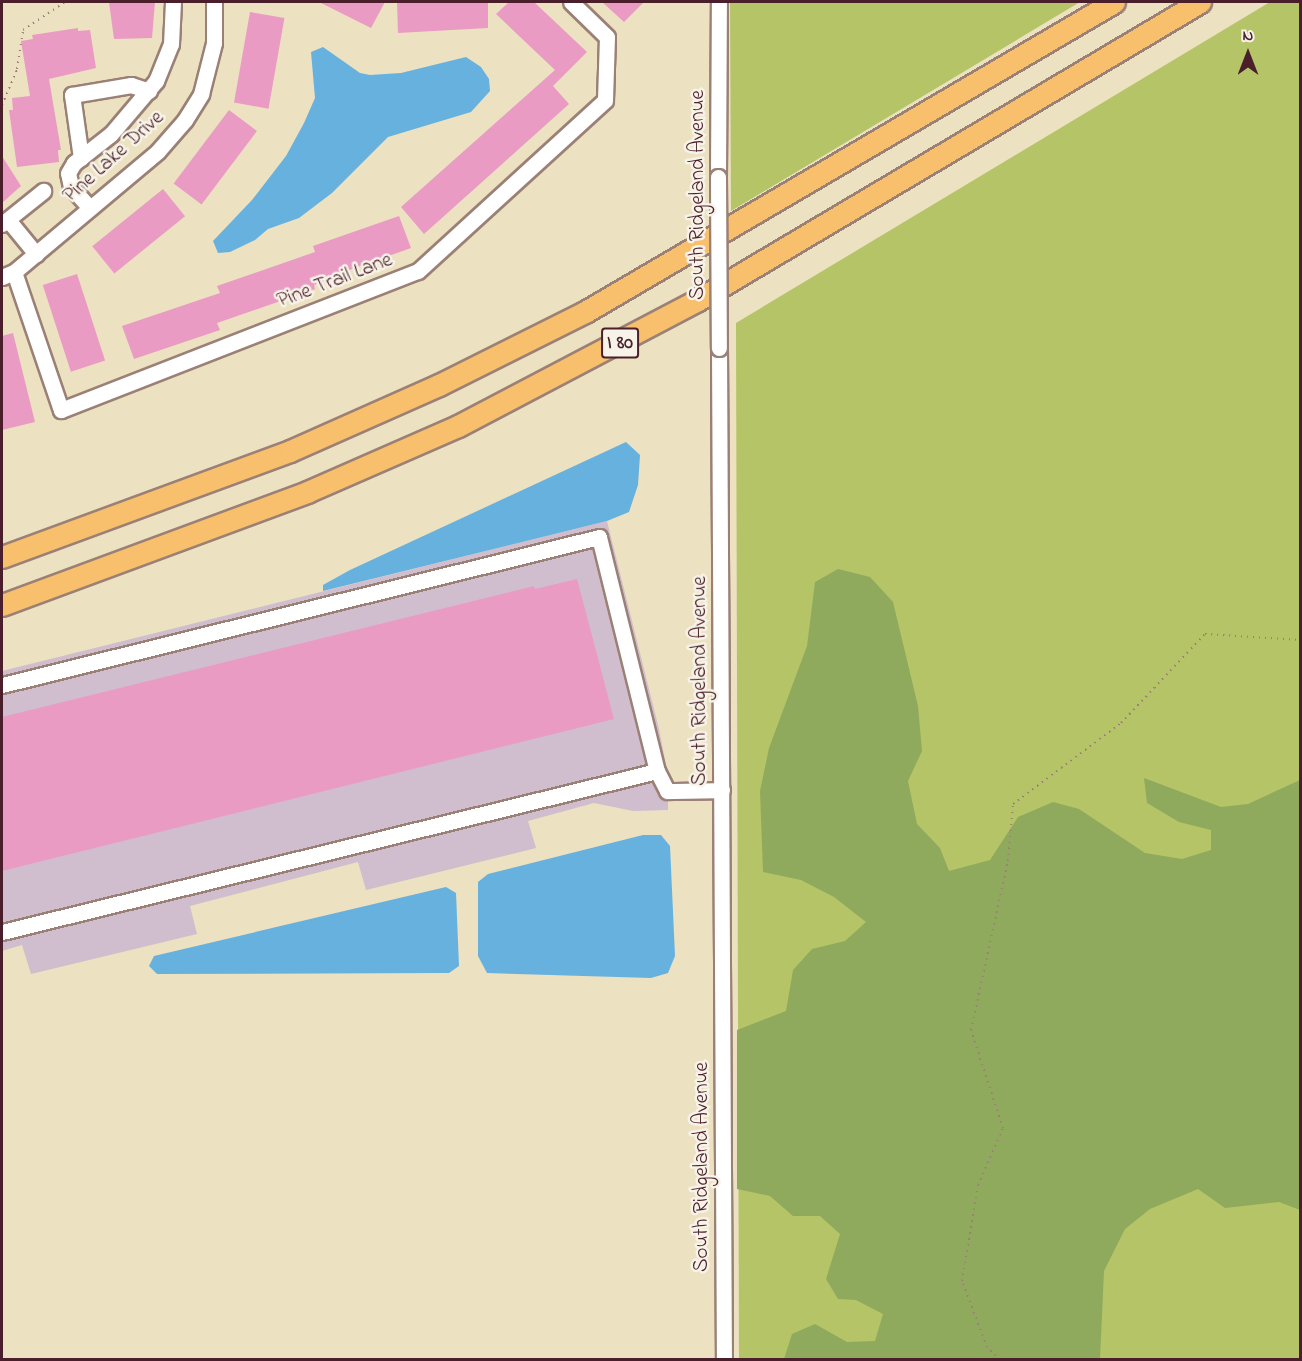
<!DOCTYPE html>
<style>
body{margin:0}
#map{position:relative;width:1302px;height:1361px;overflow:hidden;background:#ece1c0;font-family:"Indie Flower",sans-serif}
div>[style]{position:absolute}
.industrial>*{inset:0;background:#d0bdcd}
.green>*{inset:0;background:#b4c467}
.forest>*{inset:0;background:#8faa5c}
.water>*{inset:0;background:#67b1df}
.building>*{inset:0;background:#ea9bc4;transform-origin:0 0}
.path>*{height:2px;margin-top:-1px;transform-origin:0;background:repeating-linear-gradient(90deg,#9b8076 0 1.5px,transparent 0 6px)}
.roads{filter:drop-shadow(2px 0 #9b8076) drop-shadow(-2px 0 #9b8076) drop-shadow(0 2px #9b8076) drop-shadow(0 -2px #9b8076)}
.minor>*{height:15px;margin:-7.5px;padding:0 7.5px;transform-origin:7.5px;border-radius:7.5px;background:#fff}
.highway>*{height:21px;margin:-10.5px;padding:0 10.5px;transform-origin:10.5px;border-radius:10.5px;background:#f8bf6c}
.bridges{filter:drop-shadow(2px 0 #9b8076) drop-shadow(-2px 0 #9b8076) drop-shadow(0 2px #9b8076) drop-shadow(0 -2px #9b8076)}
.minor-bridge>*{height:15px;margin:-7.5px;padding:0 7.5px;transform-origin:7.5px;border-radius:7.5px;background:#fff}
span{translate:-50% -50%;white-space:nowrap;text-align:center;line-height:1.15;-webkit-text-stroke:5px #f7f3e8;paint-order:stroke}
.shield-label span{padding:2px 4px;background:#f7f3e8;border:2px solid;border-radius:4px;-webkit-text-stroke-width:0}
.shield-label{font-size:20px;color:#4a1f2b;font-weight:700}
.street-label{font-size:21px;color:#4a1f2b}
.frame{position:absolute;inset:0;border:3px solid #4a1f2b;pointer-events:none}
.north{position:absolute;left:1218px;top:24px;width:60px;height:60px;-webkit-text-stroke:4px #f7f3e8;paint-order:stroke;rotate:0deg;font-size:16px;font-weight:700;line-height:24px;text-align:center;color:#4a1f2b}
.north::after{content:'';display:block;margin:auto;width:21px;height:27px;background:#4a1f2b;clip-path:polygon(50% 0,100% 100%,50% 72%,0 100%)}
</style>
<div id="map">
<div class="industrial">
<div style="clip-path:polygon(607px 521px,659px 729px,668px 775px,668px 810px,633px 811px,594px 803px,528px 821px,536px 848px,366px 890px,358px 862px,190px 906px,197px 934px,31px 974px,22px 945px,2px 951px,2px 671px)"></div>
</div>
<div class="green">
<div style="clip-path:polygon(730px 2px,1080px 2px,731px 211px)"></div>
<div style="clip-path:polygon(1270px 2px,1300px 2px,1300px 1359px,739px 1359px,736px 323px)"></div>
</div>
<div class="forest">
<div style="clip-path:polygon(838px 569px,870px 577px,893px 602px,918px 706px,922px 751px,908px 781px,917px 824px,940px 848px,949px 871px,990px 860px,1018px 817px,1053px 802px,1079px 809px,1145px 853px,1182px 859px,1211px 850px,1211px 830px,1179px 822px,1147px 803px,1144px 778px,1221px 807px,1248px 804px,1300px 780px,1300px 1210px,1279px 1202px,1225px 1208px,1198px 1189px,1150px 1209px,1125px 1229px,1104px 1271px,1100px 1359px,784px 1359px,792px 1334px,815px 1324px,847px 1342px,875px 1341px,883px 1314px,856px 1300px,838px 1299px,826px 1279px,840px 1234px,820px 1216px,793px 1216px,770px 1196px,737px 1189px,737px 1030px,786px 1011px,793px 970px,812px 949px,845px 941px,866px 922px,834px 897px,801px 880px,763px 872px,760px 791px,769px 748px,807px 646px,815px 582px)"></div>
</div>
<div class="water">
<div style="clip-path:polygon(323px 47px,360px 73px,370px 75px,401px 73px,466px 57px,481px 67px,489px 79px,490px 91px,471px 112px,388px 137px,332px 193px,299px 218px,268px 229px,255px 240px,230px 252px,218px 253px,213px 241px,252px 200px,286px 156px,304px 123px,315px 98px,311px 52px)"></div>
<div style="clip-path:polygon(626px 442px,640px 455px,638px 485px,629px 512px,607px 521px,323px 591px,323px 585px,350px 570px)"></div>
<div style="clip-path:polygon(643px 835px,661px 835px,670px 846px,675px 956px,668px 973px,651px 978px,487px 973px,478px 956px,478px 882px,488px 874px)"></div>
<div style="clip-path:polygon(446px 887px,456px 893px,459px 966px,449px 973px,157px 974px,149px 966px,154px 956px)"></div>
</div>
<div class="building">
<div style="clip-path:polygon(109px 2px,155px 2px,152px 38px,114px 39px)"></div>
<div style="clip-path:polygon(319px 2px,385px 2px,371px 28px)"></div>
<div style="clip-path:polygon(397px 2px,488px 2px,488px 28px,398px 33px)"></div>
<div style="clip-path:polygon(509px 2px,534px 2px,587px 52px,553px 86px,569px 104px,424px 234px,401px 207px,555px 70px,496px 14px)"></div>
<div style="clip-path:polygon(602px 2px,644px 2px,624px 22px)"></div>
<div style="left:250px;top:12px;width:35px;height:92px;rotate:10deg"></div>
<div style="clip-path:polygon(78px 28px,78px 31px,90px 30px,96px 68px,49px 79px,61px 150px,58px 150px,59px 162px,17px 167px,9px 110px,13px 110px,12px 98px,30px 96px,21px 41px,33px 39px,32px 35px)"></div>
<div style="left:229px;top:110px;width:35px;height:92px;rotate:37deg"></div>
<div style="clip-path:polygon(2px 156px,21px 186px,2px 203px)"></div>
<div style="left:163px;top:189px;width:35px;height:91px;rotate:51deg"></div>
<div style="clip-path:polygon(399px 216px,411px 248px,352px 269px,314px 285px,315px 289px,217px 323px,220px 330px,134px 359px,122px 326px,220px 293px,217px 286px,315px 252px,313px 246px)"></div>
<div style="left:77px;top:274px;width:91px;height:36px;rotate:72deg"></div>
<div style="clip-path:polygon(13px 333px,35px 422px,2px 430px,2px 336px)"></div>
<div style="clip-path:polygon(577px 579px,614px 719px,2px 871px,2px 717px,534px 586px,535px 589px)"></div>
</div>
<div class="path">
<div style="left:2px;top:105px;width:39px;rotate:-67deg"></div>
<div style="left:17px;top:69px;width:39px;rotate:-81deg"></div>
<div style="left:23px;top:30px;width:50px;rotate:-33.7deg"></div>
<div style="left:1000px;top:1360px;width:18px;rotate:-135deg"></div>
<div style="left:987px;top:1347px;width:71px;rotate:-110.7deg"></div>
<div style="left:962px;top:1281px;width:97px;rotate:-80.5deg"></div>
<div style="left:978px;top:1185px;width:62px;rotate:-66.3deg"></div>
<div style="left:1003px;top:1128px;width:103px;rotate:-108.1deg"></div>
<div style="left:971px;top:1030px;width:173px;rotate:-77.7deg"></div>
<div style="left:1008px;top:861px;width:57px;rotate:-85deg"></div>
<div style="left:1013px;top:804px;width:135px;rotate:-36.9deg"></div>
<div style="left:1121px;top:723px;width:122px;rotate:-46.7deg"></div>
<div style="left:1205px;top:634px;width:95px;rotate:3.6deg"></div>
</div>
<div class="roads">
<div class="minor">
<div style="left:81px;top:158px;width:64px;rotate:-98.1deg"></div>
<div style="left:72px;top:95px;width:60px;rotate:-9.6deg"></div>
<div style="left:131px;top:85px;width:19px;rotate:18deg"></div>
<div style="left:718px;top:177px;width:175px;rotate:-89.7deg"></div>
<div style="left:90px;top:208px;width:28px;rotate:-132deg"></div>
<div style="left:71px;top:187px;width:14px;rotate:-102deg"></div>
<div style="left:68px;top:173px;width:12px;rotate:-59deg"></div>
<div style="left:74px;top:163px;width:47px;rotate:-38.1deg"></div>
<div style="left:111px;top:134px;width:70px;rotate:-49.7deg"></div>
<div style="left:156px;top:81px;width:40px;rotate:-68deg"></div>
<div style="left:171px;top:44px;width:42px;rotate:-87.3deg"></div>
<div style="left:9px;top:221px;width:43px;rotate:50.7deg"></div>
<div style="left:2px;top:224px;width:53px;rotate:-38.8deg"></div>
<div style="left:14px;top:272px;width:146px;rotate:71.2deg"></div>
<div style="left:61px;top:410px;width:383px;rotate:-21.3deg"></div>
<div style="left:418px;top:271px;width:253px;rotate:-42.4deg"></div>
<div style="left:605px;top:100px;width:63px;rotate:-88.2deg"></div>
<div style="left:607px;top:37px;width:50px;rotate:-135.8deg"></div>
<div style="left:2px;top:277px;width:13px;rotate:-23deg"></div>
<div style="left:14px;top:272px;width:188px;rotate:-40deg"></div>
<div style="left:158px;top:151px;width:41px;rotate:-48.9deg"></div>
<div style="left:185px;top:120px;width:31px;rotate:-58deg"></div>
<div style="left:201px;top:94px;width:53px;rotate:-75.7deg"></div>
<div style="left:214px;top:43px;width:41px;rotate:-90deg"></div>
<div style="left:719px;top:348px;width:1012px;rotate:89.72deg"></div>
<div style="left:2px;top:685px;width:615px;rotate:-13.92deg"></div>
<div style="left:599px;top:537px;width:241px;rotate:76.1deg"></div>
<div style="left:657px;top:771px;width:22px;rotate:63deg"></div>
<div style="left:667px;top:791px;width:55px;rotate:-1deg"></div>
<div style="left:2px;top:932px;width:674px;rotate:-13.81deg"></div>
</div>
<div class="highway">
<div style="left:2px;top:557px;width:307px;rotate:-20.2deg"></div>
<div style="left:290px;top:451px;width:163px;rotate:-23.9deg"></div>
<div style="left:439px;top:385px;width:163px;rotate:-26.6deg"></div>
<div style="left:585px;top:312px;width:613px;rotate:-30.37deg"></div>
<div style="left:2px;top:605px;width:325px;rotate:-20.3deg"></div>
<div style="left:307px;top:492px;width:165px;rotate:-23.6deg"></div>
<div style="left:458px;top:426px;width:269px;rotate:-27.7deg"></div>
<div style="left:696px;top:301px;width:586px;rotate:-30.68deg"></div>
</div>
</div>
<div class="bridges">
<div class="minor-bridge">
<div style="left:718px;top:177px;width:171px;rotate:89.7deg"></div>
</div>
</div>
<div class="shield-label">
<span style="left:620px;top:343px">I 80</span>
</div>
<div class="street-label">
<span style="left:114px;top:157px;rotate:-42deg">Pine Lake Drive</span>
<span style="left:698px;top:195px;rotate:-90deg">South Ridgeland Avenue</span>
<span style="left:335px;top:281px;rotate:-21deg">Pine Trail Lane</span>
<span style="left:700px;top:681px;rotate:-90deg">South Ridgeland Avenue</span>
<span style="left:702px;top:1167px;rotate:-90deg">South Ridgeland Avenue</span>
</div>
<div class="frame"></div>
<div class="north">N</div>
</div>
